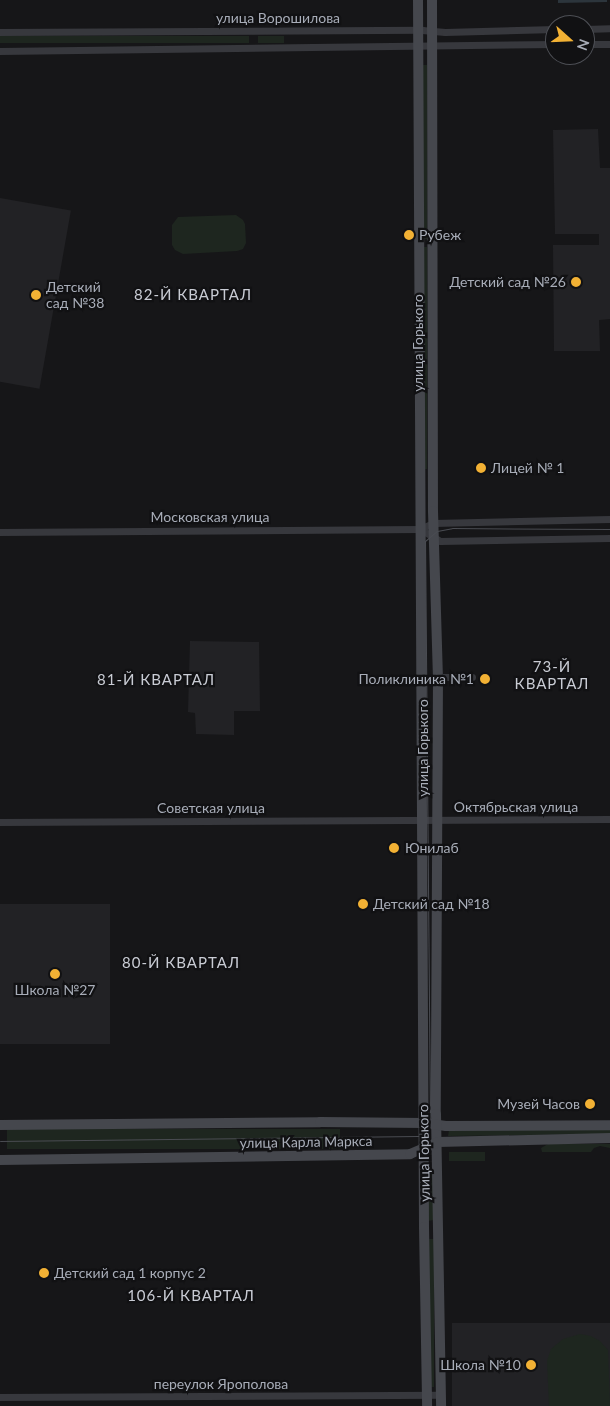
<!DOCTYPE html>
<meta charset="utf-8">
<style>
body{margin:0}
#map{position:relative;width:610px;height:1406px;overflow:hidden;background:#161618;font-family:Lato,sans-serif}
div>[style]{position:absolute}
.built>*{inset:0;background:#222225;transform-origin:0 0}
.green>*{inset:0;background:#1e261f;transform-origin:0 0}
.water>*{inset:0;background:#2c353c}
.street>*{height:7px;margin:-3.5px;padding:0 3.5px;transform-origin:3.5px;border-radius:3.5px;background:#37383d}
.secondary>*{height:10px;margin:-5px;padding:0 5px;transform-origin:5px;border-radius:5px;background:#45474d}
.tram>*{height:1px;margin:-0.5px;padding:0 0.5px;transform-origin:0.5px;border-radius:0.5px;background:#4a4c52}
.dots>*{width:14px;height:14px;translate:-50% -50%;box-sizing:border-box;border:2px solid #111113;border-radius:50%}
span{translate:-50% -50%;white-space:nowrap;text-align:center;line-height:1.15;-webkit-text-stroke:4.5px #111113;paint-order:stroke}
.street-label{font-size:14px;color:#a8adb8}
.poi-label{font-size:14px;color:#a8adb8}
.left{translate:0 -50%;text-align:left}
.right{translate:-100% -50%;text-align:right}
.neighbourhood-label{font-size:15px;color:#c9ccd4;letter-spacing:1px}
.north{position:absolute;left:545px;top:15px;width:50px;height:50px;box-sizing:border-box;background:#111113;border:1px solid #4d4f55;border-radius:50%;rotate:110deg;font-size:14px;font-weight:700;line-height:20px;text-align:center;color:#a8adb8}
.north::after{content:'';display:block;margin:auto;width:18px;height:22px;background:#f2b134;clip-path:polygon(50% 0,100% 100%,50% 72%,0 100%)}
</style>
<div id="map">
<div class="built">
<div style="clip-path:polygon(598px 129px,600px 168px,610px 168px,610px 319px,599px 320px,600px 351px,554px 351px,553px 245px,599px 245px,599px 234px,555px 234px,553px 130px)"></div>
<div style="left:0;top:198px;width:72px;height:181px;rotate:10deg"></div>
<div style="clip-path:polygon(190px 641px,259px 642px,260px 711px,234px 711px,234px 735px,196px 734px,195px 713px,188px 712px)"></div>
<div style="left:110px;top:904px;width:140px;height:110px;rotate:90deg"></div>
<div style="left:610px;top:1323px;width:83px;height:158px;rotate:90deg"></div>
</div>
<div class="green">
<div style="left:249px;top:36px;width:7px;height:249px;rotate:90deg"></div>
<div style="left:258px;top:36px;width:26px;height:7px"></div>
<div style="left:422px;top:65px;width:5px;height:174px"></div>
<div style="clip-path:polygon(236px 215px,243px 220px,245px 224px,246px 243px,243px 249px,237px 251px,183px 254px,175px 250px,172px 245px,172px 225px,178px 217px)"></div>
<div style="left:422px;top:247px;width:5px;height:222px"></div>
<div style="left:340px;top:1129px;width:20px;height:333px;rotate:90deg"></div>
<div style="clip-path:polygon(610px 1129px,610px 1134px,448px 1136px,449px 1130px)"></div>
<div style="clip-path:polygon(548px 1144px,610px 1144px,610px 1148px,600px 1146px,594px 1148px,591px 1152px,542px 1152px,541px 1148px)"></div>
<div style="left:449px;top:1152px;width:36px;height:9px"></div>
<div style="clip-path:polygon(426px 1169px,434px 1169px,434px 1220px,427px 1221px)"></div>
<div style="left:427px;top:1239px;width:7px;height:148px"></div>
<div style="clip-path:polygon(580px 1334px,591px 1336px,600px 1341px,608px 1350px,610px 1406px,549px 1406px,547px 1361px,551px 1349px,563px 1339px)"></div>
</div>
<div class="water">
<div style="clip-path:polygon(558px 0,607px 0,607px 2px,558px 3px)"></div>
</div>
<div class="street">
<div style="left:585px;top:29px;width:25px;rotate:-2deg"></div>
<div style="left:0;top:32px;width:422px;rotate:-0.3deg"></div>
<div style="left:422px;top:30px;width:23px;rotate:5deg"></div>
<div style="left:445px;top:32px;width:110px;rotate:-1.6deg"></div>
<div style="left:585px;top:44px;width:25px"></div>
<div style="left:0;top:51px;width:555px;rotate:-0.72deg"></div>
<div style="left:420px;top:529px;width:23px;rotate:31deg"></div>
<div style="left:440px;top:541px;width:170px;rotate:-1deg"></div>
<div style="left:0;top:532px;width:420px;rotate:-0.4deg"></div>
<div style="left:420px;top:529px;width:14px;rotate:-25deg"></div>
<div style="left:433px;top:523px;width:177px;rotate:-1.3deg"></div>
<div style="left:438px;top:677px;width:34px"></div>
<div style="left:0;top:822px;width:610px;rotate:-0.28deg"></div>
<div style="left:0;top:1397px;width:441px;rotate:-0.3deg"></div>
</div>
<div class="secondary">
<div style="left:418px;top:0;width:1227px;rotate:89.72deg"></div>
<div style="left:424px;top:1227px;width:179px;rotate:89deg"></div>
<div style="left:432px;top:0;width:511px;rotate:89.89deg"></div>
<div style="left:433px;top:511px;width:166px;rotate:88.3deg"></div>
<div style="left:438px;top:677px;width:437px;rotate:90.3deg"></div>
<div style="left:436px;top:1114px;width:292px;rotate:89deg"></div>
<div style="left:0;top:1125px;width:320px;rotate:-0.5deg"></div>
<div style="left:320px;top:1122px;width:104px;rotate:0.6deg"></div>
<div style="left:424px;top:1123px;width:22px;rotate:8deg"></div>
<div style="left:446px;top:1126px;width:164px;rotate:-0.3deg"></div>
<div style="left:0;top:1160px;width:410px;rotate:-0.8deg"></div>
<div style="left:410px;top:1154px;width:30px;rotate:-23deg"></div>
<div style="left:438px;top:1142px;width:172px;rotate:-1.3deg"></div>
</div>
<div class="tram">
<div style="left:0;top:1141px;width:418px;rotate:-0.7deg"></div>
<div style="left:418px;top:1136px;width:9px;rotate:-21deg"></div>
<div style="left:426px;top:1133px;width:14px;rotate:-73deg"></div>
<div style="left:430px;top:1120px;width:579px;rotate:-90.49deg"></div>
<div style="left:425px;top:541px;width:16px;rotate:-40deg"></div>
<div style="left:437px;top:531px;width:15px;rotate:-11deg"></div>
<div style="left:452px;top:528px;width:158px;rotate:0.4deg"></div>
</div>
<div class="dots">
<div style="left:409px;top:235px;background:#f2b134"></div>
<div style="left:576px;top:282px;background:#f2b134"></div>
<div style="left:36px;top:295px;background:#f2b134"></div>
<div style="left:481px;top:468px;background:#f2b134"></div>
<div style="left:485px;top:679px;background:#f2b134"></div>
<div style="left:394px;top:848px;background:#f2b134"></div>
<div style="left:363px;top:904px;background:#f2b134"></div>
<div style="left:55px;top:974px;background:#f2b134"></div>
<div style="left:590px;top:1104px;background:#f2b134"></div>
<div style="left:44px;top:1273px;background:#f2b134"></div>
<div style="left:531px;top:1365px;background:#f2b134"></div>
</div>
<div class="street-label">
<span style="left:278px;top:18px">улица Ворошилова</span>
<span style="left:418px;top:343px;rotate:-90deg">улица Горького</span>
<span style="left:210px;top:517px">Московская улица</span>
<span style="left:423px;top:748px;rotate:-90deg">улица Горького</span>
<span style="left:516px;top:807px">Октябрьская улица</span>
<span style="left:211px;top:808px">Советская улица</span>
<span style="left:306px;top:1142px;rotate:-1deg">улица Карла Маркса</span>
<span style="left:424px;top:1153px;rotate:-91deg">улица Горького</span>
<span style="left:221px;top:1384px">переулок Ярополова</span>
</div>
<div class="poi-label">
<span class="left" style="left:419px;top:235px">Рубеж</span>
<span class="right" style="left:566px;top:282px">Детский сад №26</span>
<span class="left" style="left:46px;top:295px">Детский<br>сад №38</span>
<span class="left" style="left:491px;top:468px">Лицей № 1</span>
<span class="right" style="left:474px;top:679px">Поликлиника №1</span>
<span class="left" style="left:405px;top:848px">Юнилаб</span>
<span class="left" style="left:373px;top:904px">Детский сад №18</span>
<span style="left:55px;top:990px">Школа №27</span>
<span class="right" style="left:580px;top:1104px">Музей Часов</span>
<span class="left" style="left:54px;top:1273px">Детский сад 1 корпус 2</span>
<span class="right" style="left:521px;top:1365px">Школа №10</span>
</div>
<div class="neighbourhood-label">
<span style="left:193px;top:295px">82-Й КВАРТАЛ</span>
<span style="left:552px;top:675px">73-Й<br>КВАРТАЛ</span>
<span style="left:156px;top:680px">81-Й КВАРТАЛ</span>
<span style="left:181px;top:963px">80-Й КВАРТАЛ</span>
<span style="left:191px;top:1296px">106-Й КВАРТАЛ</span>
</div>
<div class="north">N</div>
</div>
